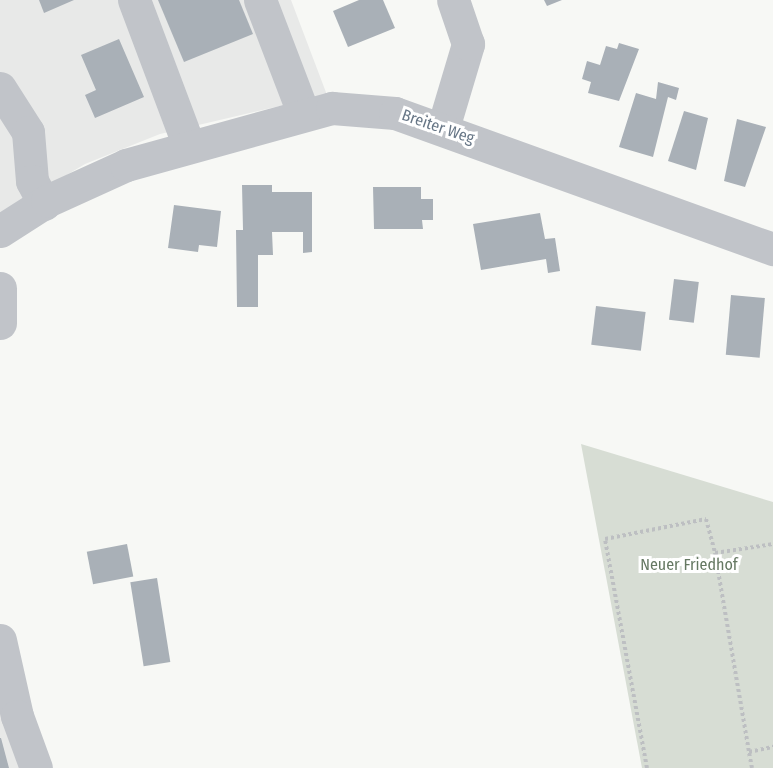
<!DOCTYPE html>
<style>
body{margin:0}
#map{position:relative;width:773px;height:768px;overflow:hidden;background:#f7f8f5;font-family:"Fira Sans Condensed",sans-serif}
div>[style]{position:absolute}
.built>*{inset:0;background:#e8e9e8}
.green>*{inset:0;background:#d7ddd4}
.building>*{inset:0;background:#a9b0b7;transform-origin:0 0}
.path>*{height:4px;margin-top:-2px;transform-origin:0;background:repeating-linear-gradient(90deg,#bdbfc2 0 3px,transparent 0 6px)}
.minor>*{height:33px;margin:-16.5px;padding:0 16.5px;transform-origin:16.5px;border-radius:16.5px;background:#c1c4c9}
span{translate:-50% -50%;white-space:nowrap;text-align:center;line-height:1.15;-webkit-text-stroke:6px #fff;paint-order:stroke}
.street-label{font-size:16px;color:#677686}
.park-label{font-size:16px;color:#657862}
</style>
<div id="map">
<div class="built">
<div style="clip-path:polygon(0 0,291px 0,327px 95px,160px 134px,85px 164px,0 215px)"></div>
<div style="clip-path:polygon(0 640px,36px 768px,0 768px)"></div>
</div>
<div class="green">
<div style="clip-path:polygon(581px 444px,773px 502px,773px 768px,642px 768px)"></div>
</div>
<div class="building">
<div style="clip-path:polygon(39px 0,74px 0,44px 13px)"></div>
<div style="clip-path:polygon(158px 0,239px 0,253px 34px,184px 62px)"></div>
<div style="clip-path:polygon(359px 0,383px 0,395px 28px,348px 47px,333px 11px)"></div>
<div style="clip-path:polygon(544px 0,562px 0,547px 6px)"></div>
<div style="clip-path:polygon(119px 39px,144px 97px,95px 118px,85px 95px,96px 90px,81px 55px)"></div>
<div style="clip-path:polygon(619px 43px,639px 49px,619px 101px,588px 93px,591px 82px,582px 79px,587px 61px,600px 65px,606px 46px,617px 49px)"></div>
<div style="clip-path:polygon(658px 82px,679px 88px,676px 100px,668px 97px,653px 157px,619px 147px,636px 93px,656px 99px)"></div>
<div style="clip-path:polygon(684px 111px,708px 118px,696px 170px,668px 161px)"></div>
<div style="clip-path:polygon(737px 119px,766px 127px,745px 187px,724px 181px)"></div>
<div style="clip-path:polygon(242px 185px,272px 185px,272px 192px,312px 192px,312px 252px,303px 253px,303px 232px,272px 232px,273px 255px,258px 255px,258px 307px,237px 307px,236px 230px,243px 230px)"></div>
<div style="clip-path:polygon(373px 187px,421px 187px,421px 199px,433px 199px,433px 220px,422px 220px,423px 229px,374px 229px)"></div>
<div style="clip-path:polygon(174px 205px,221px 211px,217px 247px,199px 245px,198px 252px,168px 248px)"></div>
<div style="clip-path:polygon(540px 213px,545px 239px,555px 238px,560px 271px,548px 273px,546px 259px,481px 270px,473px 224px)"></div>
<div style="left:674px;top:279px;width:25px;height:41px;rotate:7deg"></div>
<div style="left:731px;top:295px;width:34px;height:60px;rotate:5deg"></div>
<div style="left:596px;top:306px;width:50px;height:39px;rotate:7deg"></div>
<div style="left:127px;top:544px;width:33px;height:41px;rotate:79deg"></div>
<div style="left:157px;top:578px;width:85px;height:27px;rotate:81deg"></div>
<div style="clip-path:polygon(0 738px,1px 738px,9px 768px,0 768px)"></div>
</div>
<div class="path">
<div style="left:715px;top:553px;width:202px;rotate:80.3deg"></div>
<div style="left:647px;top:768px;width:233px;rotate:-100.4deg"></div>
<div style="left:605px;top:539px;width:103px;rotate:-11.2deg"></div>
<div style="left:706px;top:519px;width:35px;rotate:75deg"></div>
<div style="left:715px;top:553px;width:59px;rotate:-8.8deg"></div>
<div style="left:752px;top:768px;width:16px;rotate:-101deg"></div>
<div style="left:749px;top:752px;width:25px;rotate:-12deg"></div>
</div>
<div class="minor">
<div style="left:134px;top:0;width:156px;rotate:69.4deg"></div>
<div style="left:260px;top:0;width:123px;rotate:69.1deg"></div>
<div style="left:0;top:88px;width:52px;rotate:57.5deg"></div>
<div style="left:28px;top:132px;width:49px;rotate:85.3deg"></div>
<div style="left:32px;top:181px;width:26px;rotate:62deg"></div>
<div style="left:443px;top:128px;width:88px;rotate:-73.4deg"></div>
<div style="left:468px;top:44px;width:46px;rotate:-108.8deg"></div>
<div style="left:0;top:231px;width:56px;rotate:-32.6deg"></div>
<div style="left:47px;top:201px;width:87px;rotate:-24.5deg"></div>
<div style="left:126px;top:165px;width:214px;rotate:-15.5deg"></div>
<div style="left:332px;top:108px;width:63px;rotate:4.5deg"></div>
<div style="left:395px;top:113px;width:402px;rotate:19.8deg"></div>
<div style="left:0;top:288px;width:35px;rotate:90deg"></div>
<div style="left:0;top:640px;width:78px;rotate:77.4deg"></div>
<div style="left:17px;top:716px;width:55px;rotate:69.9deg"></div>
</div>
<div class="street-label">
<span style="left:438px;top:127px;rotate:19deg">Breiter Weg</span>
</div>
<div class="park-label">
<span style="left:689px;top:565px">Neuer Friedhof</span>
</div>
</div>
